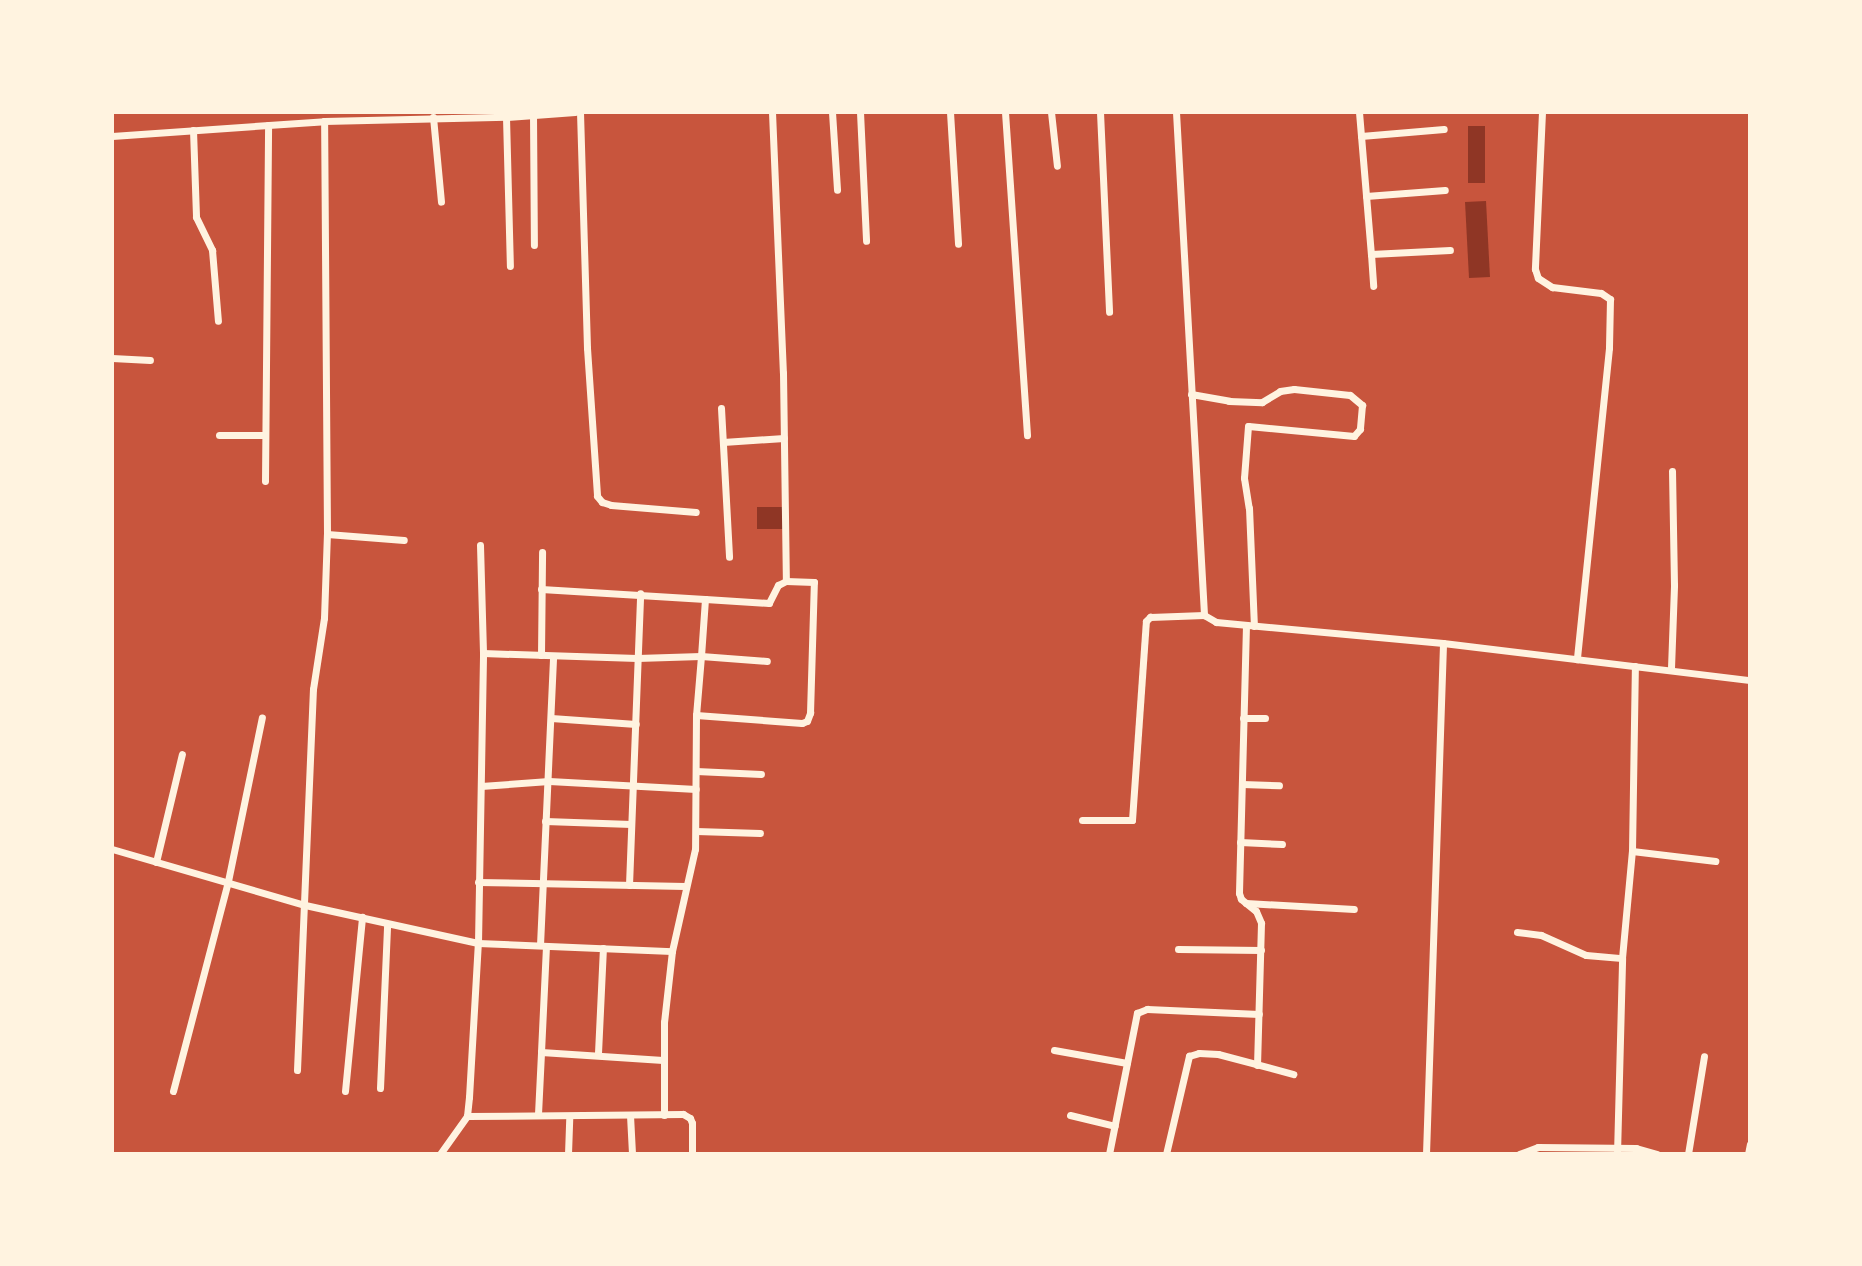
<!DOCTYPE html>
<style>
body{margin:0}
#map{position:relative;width:1862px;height:1266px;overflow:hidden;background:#c8553d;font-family:Helvetica,sans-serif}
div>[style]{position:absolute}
.water>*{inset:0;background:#8f3625;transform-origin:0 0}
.minor>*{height:7px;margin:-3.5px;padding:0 3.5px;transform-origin:3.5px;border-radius:3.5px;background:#fff3e0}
span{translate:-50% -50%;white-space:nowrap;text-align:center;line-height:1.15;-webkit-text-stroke:7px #fff3e0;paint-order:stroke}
.frame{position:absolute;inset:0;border:114px solid #fff3e0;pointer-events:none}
</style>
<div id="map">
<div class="water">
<div style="left:1468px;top:126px;width:17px;height:57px"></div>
<div style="left:1486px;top:201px;width:76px;height:21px;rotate:87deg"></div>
<div style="left:757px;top:507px;width:26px;height:22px"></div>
</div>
<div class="minor">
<div style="left:580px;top:112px;width:236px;rotate:88.3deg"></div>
<div style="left:587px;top:348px;width:148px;rotate:86.1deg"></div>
<div style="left:597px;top:496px;width:8px;rotate:50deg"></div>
<div style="left:602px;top:502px;width:9px;rotate:18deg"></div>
<div style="left:611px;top:505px;width:85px;rotate:4.7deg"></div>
<div style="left:772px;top:112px;width:261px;rotate:87.6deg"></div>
<div style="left:783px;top:373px;width:208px;rotate:89.2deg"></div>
<div style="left:832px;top:112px;width:78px;rotate:86.3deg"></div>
<div style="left:860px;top:112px;width:129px;rotate:87.3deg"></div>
<div style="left:950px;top:112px;width:132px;rotate:86.5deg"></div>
<div style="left:1005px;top:112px;width:324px;rotate:86.1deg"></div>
<div style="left:1051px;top:112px;width:54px;rotate:83.7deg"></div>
<div style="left:1100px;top:112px;width:200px;rotate:87.4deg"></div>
<div style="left:1176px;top:112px;width:504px;rotate:86.81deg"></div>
<div style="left:1204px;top:615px;width:14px;rotate:30deg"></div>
<div style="left:1216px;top:622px;width:228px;rotate:5.3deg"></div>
<div style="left:1443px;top:643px;width:309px;rotate:6.9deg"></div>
<div style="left:1359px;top:112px;width:143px;rotate:85.2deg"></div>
<div style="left:1371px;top:254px;width:79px;rotate:-2.9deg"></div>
<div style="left:1542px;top:112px;width:157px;rotate:92.6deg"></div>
<div style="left:1535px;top:269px;width:9px;rotate:72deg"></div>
<div style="left:1538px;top:278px;width:17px;rotate:33deg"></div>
<div style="left:1552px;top:287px;width:49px;rotate:7deg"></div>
<div style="left:1601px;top:293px;width:11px;rotate:34deg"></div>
<div style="left:1610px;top:299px;width:49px;rotate:91.2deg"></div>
<div style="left:1609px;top:348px;width:313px;rotate:95.9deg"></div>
<div style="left:533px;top:114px;width:131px;rotate:89.6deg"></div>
<div style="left:433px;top:117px;width:85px;rotate:84.6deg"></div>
<div style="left:506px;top:117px;width:149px;rotate:88.5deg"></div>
<div style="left:193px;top:130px;width:87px;rotate:88deg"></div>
<div style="left:196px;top:217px;width:37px;rotate:64deg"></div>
<div style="left:212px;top:250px;width:71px;rotate:85.2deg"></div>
<div style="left:112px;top:136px;width:213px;rotate:-4deg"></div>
<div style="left:324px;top:121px;width:182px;rotate:-1.3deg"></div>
<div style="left:506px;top:117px;width:69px;rotate:-4.1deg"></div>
<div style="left:1361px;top:136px;width:83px;rotate:-4.8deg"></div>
<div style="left:1366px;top:196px;width:79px;rotate:-4.3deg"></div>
<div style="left:1371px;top:254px;width:32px;rotate:86deg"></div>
<div style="left:112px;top:358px;width:38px;rotate:3deg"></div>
<div style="left:1191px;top:394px;width:39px;rotate:10deg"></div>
<div style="left:1229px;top:401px;width:33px;rotate:2deg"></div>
<div style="left:1262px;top:402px;width:21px;rotate:-31deg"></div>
<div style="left:1280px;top:391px;width:14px;rotate:-8deg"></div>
<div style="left:1294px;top:389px;width:56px;rotate:6.1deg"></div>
<div style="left:1350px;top:395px;width:16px;rotate:40deg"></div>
<div style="left:1362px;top:405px;width:24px;rotate:95deg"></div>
<div style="left:1360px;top:429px;width:9px;rotate:131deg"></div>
<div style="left:1354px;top:436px;width:106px;rotate:-174.6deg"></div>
<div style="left:1248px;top:426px;width:52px;rotate:94.4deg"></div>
<div style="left:1244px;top:478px;width:30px;rotate:81deg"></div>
<div style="left:1249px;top:508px;width:118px;rotate:87.6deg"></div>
<div style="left:721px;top:408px;width:149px;rotate:86.9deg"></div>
<div style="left:219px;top:435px;width:45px"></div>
<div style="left:723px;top:442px;width:61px;rotate:-3.8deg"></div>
<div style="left:265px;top:481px;width:356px;rotate:-89.5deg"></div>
<div style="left:327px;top:534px;width:77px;rotate:4.5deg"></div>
<div style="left:480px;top:545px;width:108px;rotate:88.4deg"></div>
<div style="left:541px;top:589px;width:164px;rotate:3.5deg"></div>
<div style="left:1246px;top:625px;width:268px;rotate:91.5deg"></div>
<div style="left:1239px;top:893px;width:6px;rotate:72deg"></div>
<div style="left:1241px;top:899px;width:19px;rotate:39deg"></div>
<div style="left:1256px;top:911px;width:13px;rotate:67deg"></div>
<div style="left:1261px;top:923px;width:142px;rotate:91.6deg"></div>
<div style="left:541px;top:655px;width:103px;rotate:-89.4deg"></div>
<div style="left:1671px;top:668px;width:83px;rotate:-87.9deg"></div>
<div style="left:1674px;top:585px;width:114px;rotate:-91deg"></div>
<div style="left:696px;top:715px;width:106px;rotate:4.3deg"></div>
<div style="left:802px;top:723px;width:5px;rotate:-22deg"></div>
<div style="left:807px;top:721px;width:9px;rotate:-69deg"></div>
<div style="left:810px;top:713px;width:131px;rotate:-88.3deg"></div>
<div style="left:814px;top:582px;width:28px;rotate:-178deg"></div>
<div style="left:786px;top:581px;width:9px;rotate:153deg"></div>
<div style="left:778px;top:585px;width:20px;rotate:117deg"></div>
<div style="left:769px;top:603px;width:64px;rotate:-176.4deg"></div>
<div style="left:705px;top:599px;width:57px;rotate:94deg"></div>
<div style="left:701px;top:656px;width:66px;rotate:4.3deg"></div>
<div style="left:551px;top:718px;width:85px;rotate:4deg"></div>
<div style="left:1243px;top:718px;width:22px"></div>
<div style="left:696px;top:771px;width:65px;rotate:2.6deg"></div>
<div style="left:1242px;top:784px;width:37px;rotate:2deg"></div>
<div style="left:481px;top:786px;width:68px;rotate:-4.2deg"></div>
<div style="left:549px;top:781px;width:147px;rotate:3.1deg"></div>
<div style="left:1082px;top:820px;width:50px"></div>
<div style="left:1132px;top:820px;width:199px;rotate:-86deg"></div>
<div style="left:1146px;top:621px;width:6px;rotate:-45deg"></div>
<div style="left:1150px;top:617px;width:54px;rotate:-2.1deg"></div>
<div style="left:545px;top:821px;width:86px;rotate:2deg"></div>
<div style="left:696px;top:831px;width:64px;rotate:1.8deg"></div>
<div style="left:1240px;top:842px;width:42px;rotate:2.7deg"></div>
<div style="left:112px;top:849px;width:201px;rotate:16.2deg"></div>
<div style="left:305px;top:905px;width:177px;rotate:12.4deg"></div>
<div style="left:478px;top:943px;width:194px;rotate:2.4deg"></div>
<div style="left:1632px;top:851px;width:84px;rotate:6.9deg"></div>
<div style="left:156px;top:862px;width:111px;rotate:-76.5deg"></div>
<div style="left:478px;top:882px;width:207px;rotate:1.1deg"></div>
<div style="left:629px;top:885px;width:292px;rotate:-87.8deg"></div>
<div style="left:1246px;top:903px;width:108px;rotate:3.2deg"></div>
<div style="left:1517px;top:932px;width:24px;rotate:7deg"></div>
<div style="left:1541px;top:935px;width:49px;rotate:24deg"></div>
<div style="left:1586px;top:955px;width:36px;rotate:5deg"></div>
<div style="left:540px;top:945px;width:289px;rotate:-87.4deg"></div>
<div style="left:1178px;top:949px;width:83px;rotate:0.7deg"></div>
<div style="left:1054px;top:1050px;width:74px;rotate:10.1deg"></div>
<div style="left:541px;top:1052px;width:106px;rotate:-87.3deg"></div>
<div style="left:598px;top:1053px;width:105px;rotate:-87.3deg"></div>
<div style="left:297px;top:1070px;width:381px;rotate:-87.6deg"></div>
<div style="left:313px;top:689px;width:72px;rotate:-81.2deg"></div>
<div style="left:324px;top:618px;width:84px;rotate:-88deg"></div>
<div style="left:327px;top:534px;width:413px;rotate:-90.4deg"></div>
<div style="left:380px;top:1088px;width:163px;rotate:-87.5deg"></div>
<div style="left:173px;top:1091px;width:217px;rotate:-75.3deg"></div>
<div style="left:228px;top:881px;width:167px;rotate:-78.3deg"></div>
<div style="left:345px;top:1091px;width:175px;rotate:-84.4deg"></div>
<div style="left:538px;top:1114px;width:62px;rotate:-87.2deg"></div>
<div style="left:541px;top:1052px;width:122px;rotate:3.8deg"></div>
<div style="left:630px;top:1115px;width:39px;rotate:87deg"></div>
<div style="left:1070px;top:1115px;width:46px;rotate:13.7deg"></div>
<div style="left:467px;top:1116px;width:216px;rotate:-0.5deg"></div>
<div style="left:683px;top:1114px;width:8px;rotate:30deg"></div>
<div style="left:690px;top:1118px;width:5px;rotate:68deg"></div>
<div style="left:692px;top:1123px;width:31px;rotate:90deg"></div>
<div style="left:440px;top:1154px;width:47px;rotate:-54.6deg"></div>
<div style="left:467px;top:1116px;width:19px;rotate:-84deg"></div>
<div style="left:469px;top:1097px;width:154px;rotate:-86.7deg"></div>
<div style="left:478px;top:943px;width:290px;rotate:-89deg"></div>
<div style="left:483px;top:653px;width:154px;rotate:1.9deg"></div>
<div style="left:637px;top:658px;width:64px;rotate:-1.8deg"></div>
<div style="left:701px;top:656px;width:59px;rotate:94.8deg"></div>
<div style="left:696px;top:715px;width:134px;rotate:90.4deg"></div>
<div style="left:695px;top:849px;width:105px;rotate:102.7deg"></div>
<div style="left:672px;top:951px;width:71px;rotate:96.4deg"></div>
<div style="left:664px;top:1022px;width:93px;rotate:90deg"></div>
<div style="left:568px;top:1154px;width:38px;rotate:-88deg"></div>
<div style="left:1109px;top:1154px;width:144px;rotate:-78.8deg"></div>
<div style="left:1137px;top:1013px;width:11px;rotate:-22deg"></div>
<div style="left:1147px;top:1009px;width:112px;rotate:2.6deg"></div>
<div style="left:1166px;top:1154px;width:101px;rotate:-76.8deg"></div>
<div style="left:1189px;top:1056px;width:10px;rotate:-17deg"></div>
<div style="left:1199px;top:1053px;width:19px;rotate:3deg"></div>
<div style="left:1218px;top:1054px;width:78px;rotate:14.9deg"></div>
<div style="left:1426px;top:1154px;width:511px;rotate:-88.09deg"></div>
<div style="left:1519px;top:1154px;width:20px;rotate:-20deg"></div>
<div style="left:1538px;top:1147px;width:98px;rotate:0.6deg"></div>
<div style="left:1636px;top:1148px;width:22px;rotate:16deg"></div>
<div style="left:1617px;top:1154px;width:196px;rotate:-88.5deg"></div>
<div style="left:1622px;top:958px;width:107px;rotate:-84.7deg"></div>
<div style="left:1632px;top:851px;width:185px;rotate:-89.1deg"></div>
<div style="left:1688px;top:1154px;width:99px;rotate:-80.7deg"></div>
<div style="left:1748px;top:1154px;width:10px;rotate:-79deg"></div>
</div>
<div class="frame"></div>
</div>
